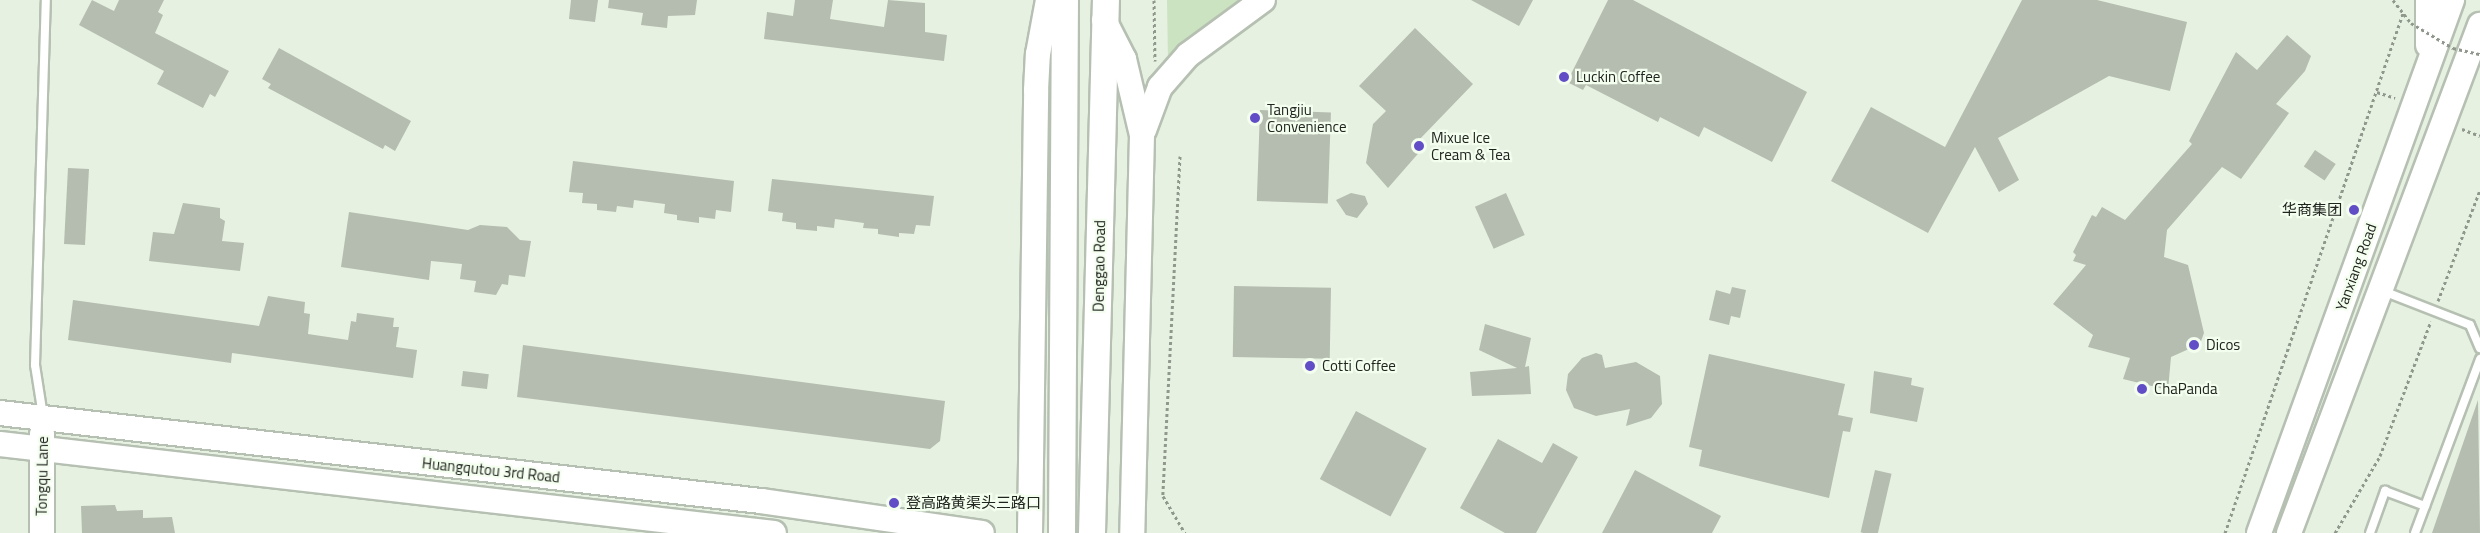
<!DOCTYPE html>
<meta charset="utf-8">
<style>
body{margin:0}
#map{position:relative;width:2480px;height:533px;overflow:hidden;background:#e7f1e2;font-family:"Titillium Web","Noto Sans SC",sans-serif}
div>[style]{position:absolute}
.green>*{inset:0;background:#cbe3c0}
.building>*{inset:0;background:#b4bdaf;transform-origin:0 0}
.path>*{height:3px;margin-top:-1.5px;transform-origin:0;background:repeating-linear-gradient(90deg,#90978c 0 3px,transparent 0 6px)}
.roads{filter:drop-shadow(2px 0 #b6c0b2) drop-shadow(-2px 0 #b6c0b2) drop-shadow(0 2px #b6c0b2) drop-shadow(0 -2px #b6c0b2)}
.lane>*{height:8px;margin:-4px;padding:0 4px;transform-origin:4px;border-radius:4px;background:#fff}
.secondary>*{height:24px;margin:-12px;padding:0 12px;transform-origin:12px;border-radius:12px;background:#fff}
.primary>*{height:26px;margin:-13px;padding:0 13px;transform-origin:13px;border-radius:13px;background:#fff}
.path-bridge>*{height:3px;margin-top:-1.5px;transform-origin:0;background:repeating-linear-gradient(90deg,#90978c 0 3px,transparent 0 6px)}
.dots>*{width:16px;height:16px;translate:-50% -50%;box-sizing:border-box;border:3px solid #f4feef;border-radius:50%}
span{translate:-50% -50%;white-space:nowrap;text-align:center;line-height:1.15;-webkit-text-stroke:4.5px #f4feef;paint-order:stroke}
.poi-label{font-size:15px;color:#20241f}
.left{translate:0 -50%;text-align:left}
.right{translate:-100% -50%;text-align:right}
.street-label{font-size:15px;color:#20241f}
</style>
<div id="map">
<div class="green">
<div style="clip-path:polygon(1167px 0,1249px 0,1168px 61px)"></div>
</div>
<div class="building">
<div style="clip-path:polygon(92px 0,114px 11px,119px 0,164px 0,158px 12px,163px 15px,155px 33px,229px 71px,215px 97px,210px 94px,203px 108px,157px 84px,164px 71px,79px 25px)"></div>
<div style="clip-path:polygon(571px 0,598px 0,595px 22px,569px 19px)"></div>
<div style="clip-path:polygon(609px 0,697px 0,695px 15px,668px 16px,667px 28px,641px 25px,643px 13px,608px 8px)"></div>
<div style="clip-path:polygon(795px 0,833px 0,830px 19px,884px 27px,888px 0,925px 3px,925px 32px,947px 35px,944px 61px,764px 39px,767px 12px,793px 16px)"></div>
<div style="clip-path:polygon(1471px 0,1533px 0,1519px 26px)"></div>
<div style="clip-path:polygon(1608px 0,1633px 0,1807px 92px,1772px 162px,1704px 127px,1699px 137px,1660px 117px,1658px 122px,1586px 85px,1583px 90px,1567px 82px)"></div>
<div style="clip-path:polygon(2022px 0,2097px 0,2187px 22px,2170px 91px,2109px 76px,1998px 138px,2019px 180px,1999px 192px,1975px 147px,1928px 233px,1831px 181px,1871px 107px,1945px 147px)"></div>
<div style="clip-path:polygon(1415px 28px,1473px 84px,1417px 142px,1423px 148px,1388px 188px,1366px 163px,1373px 124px,1386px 111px,1359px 86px)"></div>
<div style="clip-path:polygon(2287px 35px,2311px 56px,2305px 71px,2276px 104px,2289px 113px,2241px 179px,2222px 167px,2167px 230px,2164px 257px,2188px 265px,2204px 333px,2200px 344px,2171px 357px,2168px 390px,2123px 379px,2130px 358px,2088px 347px,2093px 335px,2053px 304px,2086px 265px,2073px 261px,2076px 255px,2073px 252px,2092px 215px,2096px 217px,2102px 207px,2125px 220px,2192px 144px,2189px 141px,2236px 52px,2257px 70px)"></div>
<div style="clip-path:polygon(279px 48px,411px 121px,395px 151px,385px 145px,383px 149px,268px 88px,271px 84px,262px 79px)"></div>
<div style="left:1260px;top:110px;width:71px;height:91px;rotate:2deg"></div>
<div style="left:2315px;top:150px;width:25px;height:20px;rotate:34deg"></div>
<div style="clip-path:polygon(573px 161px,734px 181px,731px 212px,716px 210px,715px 219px,699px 217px,699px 223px,677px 220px,677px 215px,664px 213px,665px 204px,634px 200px,633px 208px,617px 206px,616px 212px,597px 210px,597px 204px,582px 203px,583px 193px,569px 192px)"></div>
<div style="left:68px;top:168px;width:21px;height:76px;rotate:3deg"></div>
<div style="clip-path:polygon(772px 179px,934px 196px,930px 226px,916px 225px,914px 234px,899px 233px,899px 237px,878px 234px,878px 229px,863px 228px,864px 223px,835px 219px,834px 228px,817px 226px,817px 231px,796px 229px,796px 223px,782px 221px,783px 213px,768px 211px)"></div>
<div style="clip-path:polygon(1351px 193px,1365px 196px,1368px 204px,1357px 218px,1346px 215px,1336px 200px)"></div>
<div style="left:1506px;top:193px;width:46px;height:34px;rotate:66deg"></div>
<div style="clip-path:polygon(183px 203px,220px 208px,220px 218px,225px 221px,222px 241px,244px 243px,240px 271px,149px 261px,153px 232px,174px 234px)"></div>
<div style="clip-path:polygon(349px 212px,468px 230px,480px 225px,507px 227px,520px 240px,531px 241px,525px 277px,509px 275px,508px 285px,502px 284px,496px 295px,474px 292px,476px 281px,460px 279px,462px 264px,431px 261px,429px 280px,341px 267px)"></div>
<div style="left:1234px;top:286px;width:97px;height:71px;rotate:1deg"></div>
<div style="clip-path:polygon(1732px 287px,1746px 290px,1740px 318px,1731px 316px,1729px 325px,1709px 320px,1716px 290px,1730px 294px)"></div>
<div style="clip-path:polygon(268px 296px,305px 302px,304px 313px,310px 314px,308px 334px,348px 340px,351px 321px,356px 322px,357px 313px,394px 318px,393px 327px,399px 327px,396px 347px,417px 350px,413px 378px,232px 353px,231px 363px,68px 340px,73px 300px,259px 326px)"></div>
<div style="clip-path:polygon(1485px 324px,1531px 338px,1525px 367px,1529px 366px,1531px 394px,1472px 396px,1470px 372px,1517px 368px,1479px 350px)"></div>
<div style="clip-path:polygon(523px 345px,945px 401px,940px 441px,930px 449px,517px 397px)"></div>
<div style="clip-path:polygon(1596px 353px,1602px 355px,1605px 368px,1636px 362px,1660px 376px,1662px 404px,1651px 418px,1626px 426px,1630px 409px,1596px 416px,1574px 408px,1566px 390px,1568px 374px,1582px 358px)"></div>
<div style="clip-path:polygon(1709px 354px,1845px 384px,1838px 415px,1853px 418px,1850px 432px,1843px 431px,1829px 498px,1699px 466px,1702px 450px,1689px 447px)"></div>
<div style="left:463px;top:371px;width:26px;height:15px;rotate:7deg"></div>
<div style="clip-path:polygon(1874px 371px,1912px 378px,1911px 385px,1924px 388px,1917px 422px,1870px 413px)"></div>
<div style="clip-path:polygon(2478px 400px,2480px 533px,2432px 533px)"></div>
<div style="left:1356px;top:411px;width:80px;height:77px;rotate:28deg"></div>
<div style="clip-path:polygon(1498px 439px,1542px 463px,1553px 443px,1578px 457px,1536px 533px,1505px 533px,1460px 508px)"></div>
<div style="clip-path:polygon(1635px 470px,1721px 516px,1712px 533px,1602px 533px)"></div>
<div style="left:1875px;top:470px;width:17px;height:64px;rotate:13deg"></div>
<div style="clip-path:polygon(115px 505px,117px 511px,143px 510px,143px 518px,172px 517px,175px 533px,82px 533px,81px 506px)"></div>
</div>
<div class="path">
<div style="left:1154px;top:0;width:61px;rotate:89.1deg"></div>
<div style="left:2377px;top:92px;width:19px;rotate:18deg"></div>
<div style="left:2462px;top:129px;width:19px;rotate:21deg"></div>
<div style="left:1180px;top:156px;width:340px;rotate:92.9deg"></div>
<div style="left:1163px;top:496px;width:43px;rotate:59.3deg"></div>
<div style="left:2438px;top:301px;width:119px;rotate:-69.3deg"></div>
<div style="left:2225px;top:533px;width:550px;rotate:-71.1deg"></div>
<div style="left:2335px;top:533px;width:89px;rotate:-59.7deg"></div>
<div style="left:2380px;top:456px;width:144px;rotate:-69.3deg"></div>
</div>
<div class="roads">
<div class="lane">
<div style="left:2383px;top:291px;width:93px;rotate:21.3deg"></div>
<div style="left:2470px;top:325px;width:25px;rotate:67deg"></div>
<div style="left:43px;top:416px;width:52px;rotate:-98.9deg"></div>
<div style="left:35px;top:365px;width:365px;rotate:-88.3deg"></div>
<div style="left:2370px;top:533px;width:45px;rotate:-70.3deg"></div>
<div style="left:2385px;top:491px;width:43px;rotate:20.6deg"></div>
<div style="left:2415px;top:533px;width:186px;rotate:-69.5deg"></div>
</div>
<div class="secondary">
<div style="left:2428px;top:0;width:45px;rotate:90deg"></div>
<div style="left:1104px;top:20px;width:44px;rotate:62.9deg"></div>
<div style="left:1124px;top:59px;width:78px;rotate:76.7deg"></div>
<div style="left:1142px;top:135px;width:398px;rotate:91.4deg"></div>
<div style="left:1144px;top:130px;width:46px;rotate:-69.6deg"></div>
<div style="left:1160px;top:87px;width:43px;rotate:-48.8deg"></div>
<div style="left:1188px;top:55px;width:93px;rotate:-36.3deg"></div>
<div style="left:0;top:413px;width:766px;rotate:6.6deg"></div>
<div style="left:761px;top:501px;width:223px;rotate:8.2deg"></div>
<div style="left:0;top:444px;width:779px;rotate:6.56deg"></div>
<div style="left:42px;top:533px;width:99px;rotate:-90deg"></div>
<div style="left:1030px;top:533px;width:443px;rotate:-89.2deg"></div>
<div style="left:1036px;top:90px;width:36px;rotate:-87deg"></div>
<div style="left:1038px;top:54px;width:55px;rotate:-79.5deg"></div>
<div style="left:2259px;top:533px;width:567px;rotate:-70.09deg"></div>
<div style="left:2289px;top:533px;width:543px;rotate:-69.39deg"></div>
</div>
<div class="primary">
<div style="left:1062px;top:533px;width:533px;rotate:-89.68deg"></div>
<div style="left:1092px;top:533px;width:533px;rotate:-88.5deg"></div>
</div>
</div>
<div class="path-bridge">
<div style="left:2393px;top:0;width:29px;rotate:52deg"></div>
<div style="left:2411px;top:23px;width:49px;rotate:30.8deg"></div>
<div style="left:2453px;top:48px;width:28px;rotate:13deg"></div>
</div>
<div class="dots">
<div style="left:1564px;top:77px;background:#614dc6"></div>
<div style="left:1255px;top:118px;background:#614dc6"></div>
<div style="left:1419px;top:146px;background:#614dc6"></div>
<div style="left:2354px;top:210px;background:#614dc6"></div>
<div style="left:2194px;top:345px;background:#614dc6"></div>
<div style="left:1310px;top:366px;background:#614dc6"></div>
<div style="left:2142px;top:389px;background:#614dc6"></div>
<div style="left:894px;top:503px;background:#614dc6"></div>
</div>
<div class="poi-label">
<span class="left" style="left:1576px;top:77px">Luckin Coffee</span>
<span class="left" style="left:1267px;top:118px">Tangjiu<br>Convenience</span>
<span class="left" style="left:1431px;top:146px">Mixue Ice<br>Cream &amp; Tea</span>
<span class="right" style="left:2342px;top:210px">华商集团</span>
<span class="left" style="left:2206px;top:345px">Dicos</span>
<span class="left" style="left:1322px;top:366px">Cotti Coffee</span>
<span class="left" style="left:2154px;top:389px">ChaPanda</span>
<span class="left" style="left:906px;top:503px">登高路黄渠头三路口</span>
</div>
<div class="street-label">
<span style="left:1099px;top:266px;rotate:-89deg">Denggao Road</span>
<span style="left:2356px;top:267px;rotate:-70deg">Yanxiang Road</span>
<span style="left:491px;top:470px;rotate:6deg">Huangqutou 3rd Road</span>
<span style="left:42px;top:476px;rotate:-89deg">Tongqu Lane</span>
</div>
</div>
